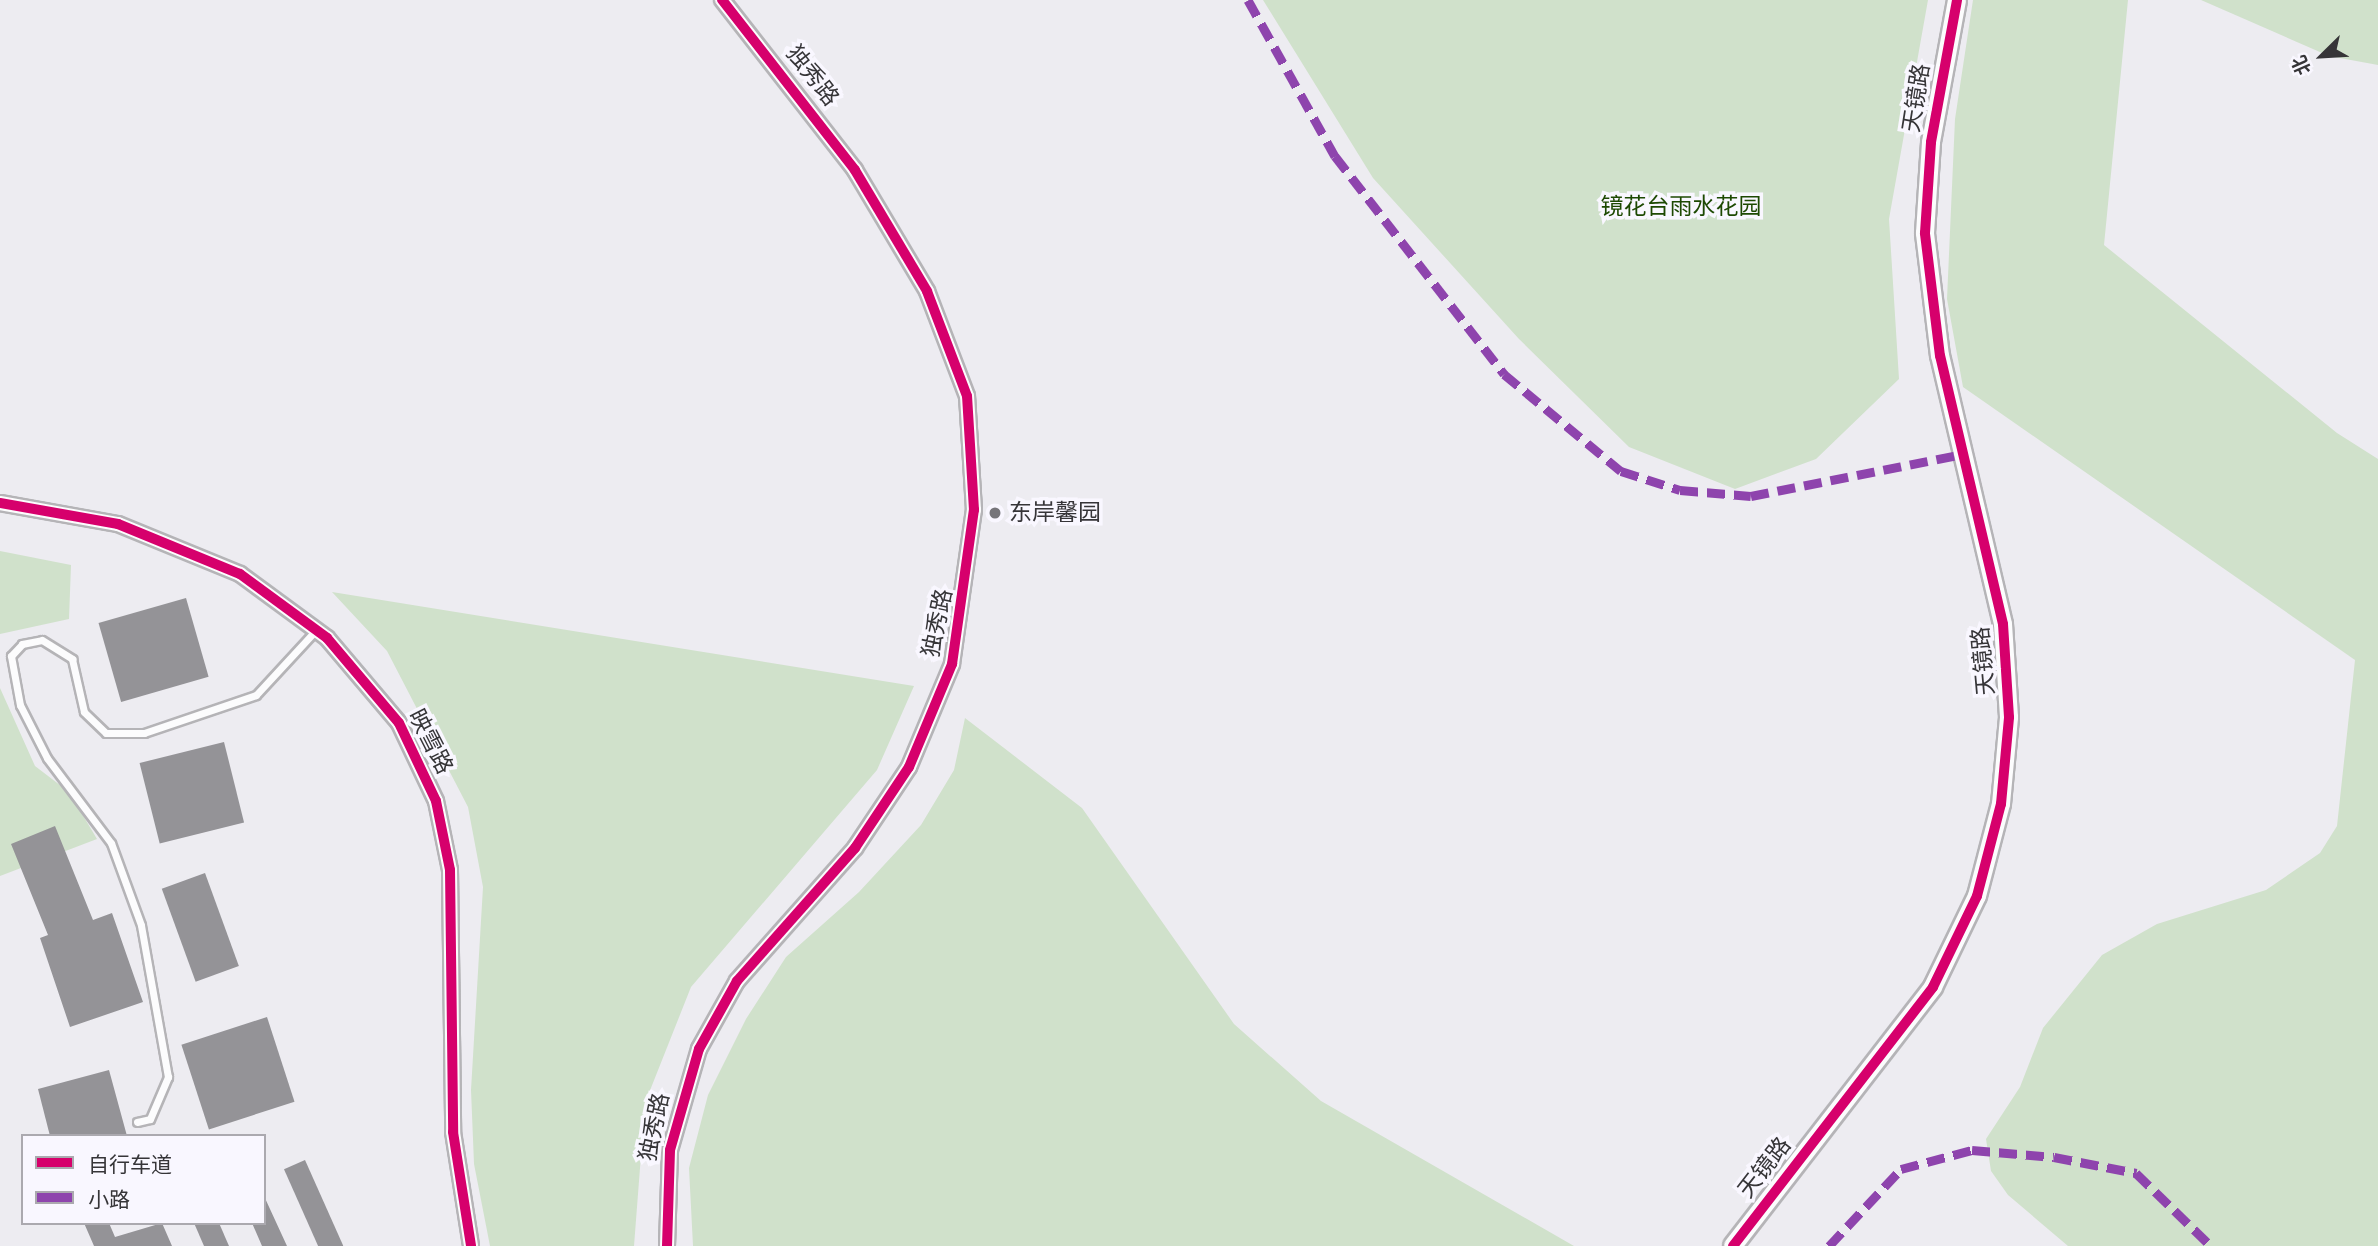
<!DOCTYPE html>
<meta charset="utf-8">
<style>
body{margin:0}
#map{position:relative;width:2378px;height:1246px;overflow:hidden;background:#edecf1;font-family:"Sofia Sans Condensed","Noto Sans SC",sans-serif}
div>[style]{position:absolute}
.green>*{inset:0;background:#d0e1cb}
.building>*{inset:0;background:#949397;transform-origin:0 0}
.roads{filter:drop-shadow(2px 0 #b5b4b7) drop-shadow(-2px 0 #b5b4b7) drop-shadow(0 2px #b5b4b7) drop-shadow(0 -2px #b5b4b7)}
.service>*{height:7px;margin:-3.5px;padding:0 3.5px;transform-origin:3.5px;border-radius:3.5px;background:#fcfcfd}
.minor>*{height:14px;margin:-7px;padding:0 7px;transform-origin:7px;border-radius:7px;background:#fcfcfd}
.tertiary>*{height:18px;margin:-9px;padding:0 9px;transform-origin:9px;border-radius:9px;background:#fcfcfd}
.quiet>*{height:9px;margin-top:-4.5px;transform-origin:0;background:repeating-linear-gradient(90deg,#8e44ad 0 18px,transparent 0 27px)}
.cycleway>*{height:10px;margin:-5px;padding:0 5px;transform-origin:5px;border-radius:5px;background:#d6006c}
.dots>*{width:19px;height:19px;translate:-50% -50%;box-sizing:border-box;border:4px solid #f9f7ff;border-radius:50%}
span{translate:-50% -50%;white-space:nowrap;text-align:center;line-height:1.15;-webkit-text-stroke:7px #f9f7ff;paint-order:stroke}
.street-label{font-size:23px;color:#363538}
.park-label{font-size:23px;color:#1d4902}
.poi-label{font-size:23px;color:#363538}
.left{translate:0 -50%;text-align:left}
.legend{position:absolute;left:21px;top:1134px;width:245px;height:91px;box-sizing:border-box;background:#f9f7ff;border:2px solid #aba9af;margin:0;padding:9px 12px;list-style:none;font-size:21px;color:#363538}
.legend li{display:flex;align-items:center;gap:14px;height:35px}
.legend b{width:35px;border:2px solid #aba9af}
.north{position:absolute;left:2287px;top:21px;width:70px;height:70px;-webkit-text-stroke:5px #f9f7ff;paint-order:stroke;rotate:246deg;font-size:19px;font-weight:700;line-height:28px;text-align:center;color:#363538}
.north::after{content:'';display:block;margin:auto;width:24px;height:32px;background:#363538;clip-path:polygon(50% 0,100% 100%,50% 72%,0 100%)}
</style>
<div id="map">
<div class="green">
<div style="clip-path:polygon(1263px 0,1928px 0,1889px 219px,1899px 379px,1816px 459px,1735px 489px,1629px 447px,1519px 339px,1373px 178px)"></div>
<div style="clip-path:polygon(1973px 0,2128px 0,2104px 245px,2337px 433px,2378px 459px,2378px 1246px,2068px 1246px,2008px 1195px,1991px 1171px,1986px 1139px,2020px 1087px,2043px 1028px,2102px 955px,2157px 924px,2266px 890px,2320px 853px,2337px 826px,2355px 660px,1963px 387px,1947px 299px,1955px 119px)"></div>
<div style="clip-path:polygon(2201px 0,2378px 0,2378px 65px,2329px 56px)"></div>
<div style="clip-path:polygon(0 551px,71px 565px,69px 619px,0 634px)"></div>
<div style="clip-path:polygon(332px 592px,914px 686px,877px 770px,691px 987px,645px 1103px,634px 1246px,490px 1246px,474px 1164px,471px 1090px,483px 887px,468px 807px,387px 651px)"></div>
<div style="clip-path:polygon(0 688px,35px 766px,69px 792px,97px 839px,0 876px)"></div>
<div style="clip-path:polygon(965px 718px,1082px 808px,1234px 1024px,1321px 1101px,1574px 1246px,693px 1246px,689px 1168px,708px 1095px,746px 1019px,786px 957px,859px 892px,921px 825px,954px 770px)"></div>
</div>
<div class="building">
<div style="left:186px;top:598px;width:82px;height:91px;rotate:74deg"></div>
<div style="left:224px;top:742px;width:83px;height:87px;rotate:76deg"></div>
<div style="clip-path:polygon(55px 826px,93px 920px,112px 913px,143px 1002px,70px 1027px,40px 938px,48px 935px,11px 844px)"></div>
<div style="left:205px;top:873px;width:99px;height:46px;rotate:70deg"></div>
<div style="left:267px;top:1017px;width:89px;height:90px;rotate:72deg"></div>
<div style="clip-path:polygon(109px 1070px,127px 1136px,50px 1136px,38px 1089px)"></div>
<div style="left:305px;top:1160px;width:94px;height:23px;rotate:66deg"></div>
<div style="clip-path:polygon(264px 1196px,287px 1246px,262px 1246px,252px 1223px,264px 1223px)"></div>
<div style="clip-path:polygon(84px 1223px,109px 1223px,115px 1237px,162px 1223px,172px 1246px,94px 1246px)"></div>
<div style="clip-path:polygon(194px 1223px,219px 1223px,229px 1246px,204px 1246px)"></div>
</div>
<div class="roads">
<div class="service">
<div style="left:137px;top:1122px;width:13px;rotate:-13deg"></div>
<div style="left:150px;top:1119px;width:46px;rotate:-66.8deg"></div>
<div style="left:168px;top:1077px;width:154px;rotate:-100.1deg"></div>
<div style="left:141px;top:925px;width:87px;rotate:-110.1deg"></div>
<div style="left:111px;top:843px;width:106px;rotate:-127deg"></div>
<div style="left:47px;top:758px;width:59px;rotate:-117deg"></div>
<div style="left:20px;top:705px;width:50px;rotate:-100.4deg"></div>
<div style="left:11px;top:656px;width:16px;rotate:-47deg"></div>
<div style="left:22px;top:644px;width:20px;rotate:-11deg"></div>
<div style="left:42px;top:640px;width:36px;rotate:32deg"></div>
<div style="left:72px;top:659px;width:54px;rotate:77.2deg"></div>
<div style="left:84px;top:712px;width:30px;rotate:44deg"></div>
<div style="left:106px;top:733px;width:38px"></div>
<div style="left:144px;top:733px;width:118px;rotate:-18.7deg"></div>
<div style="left:256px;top:695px;width:88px;rotate:-47.3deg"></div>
</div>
<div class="minor">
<div style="left:0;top:503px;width:120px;rotate:10.1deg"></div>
<div style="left:118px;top:524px;width:132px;rotate:22.3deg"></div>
<div style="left:240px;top:574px;width:108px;rotate:36.3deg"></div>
<div style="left:327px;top:638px;width:111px;rotate:49.7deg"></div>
<div style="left:399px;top:723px;width:86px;rotate:64.6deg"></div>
<div style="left:436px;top:801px;width:70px;rotate:78.5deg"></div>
<div style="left:450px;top:870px;width:262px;rotate:89.3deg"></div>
<div style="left:453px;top:1132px;width:115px;rotate:81deg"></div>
<div style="left:667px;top:1246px;width:96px;rotate:-88.2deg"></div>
<div style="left:670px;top:1150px;width:105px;rotate:-74deg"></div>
<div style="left:699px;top:1049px;width:78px;rotate:-60.8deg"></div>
<div style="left:737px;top:981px;width:178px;rotate:-48.4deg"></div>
<div style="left:855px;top:848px;width:97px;rotate:-56.3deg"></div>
<div style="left:909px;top:767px;width:112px;rotate:-67.3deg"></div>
<div style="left:952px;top:664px;width:156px;rotate:-81.9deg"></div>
<div style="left:974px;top:510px;width:114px;rotate:-93.5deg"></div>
<div style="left:967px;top:396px;width:112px;rotate:-110.9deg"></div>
<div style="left:927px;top:291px;width:141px;rotate:-120.8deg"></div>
<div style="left:855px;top:170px;width:216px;rotate:-128deg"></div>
</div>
<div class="tertiary">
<div style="left:1733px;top:1246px;width:327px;rotate:-52.3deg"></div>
<div style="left:1933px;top:987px;width:101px;rotate:-64.2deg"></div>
<div style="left:1977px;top:896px;width:95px;rotate:-75.4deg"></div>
<div style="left:2001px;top:804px;width:87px;rotate:-84.7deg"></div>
<div style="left:2009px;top:717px;width:93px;rotate:-93.7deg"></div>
<div style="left:2003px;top:624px;width:275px;rotate:-103.2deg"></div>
<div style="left:1940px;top:356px;width:124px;rotate:-97deg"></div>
<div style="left:1925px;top:233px;width:91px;rotate:-86.2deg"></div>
<div style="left:1931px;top:142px;width:144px;rotate:-79.6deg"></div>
</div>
</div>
<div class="quiet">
<div style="left:1248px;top:0;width:179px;rotate:60.9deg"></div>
<div style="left:1335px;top:156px;width:276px;rotate:52.2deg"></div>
<div style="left:1504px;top:374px;width:152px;rotate:39.7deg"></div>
<div style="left:1621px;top:471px;width:62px;rotate:17.9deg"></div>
<div style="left:1680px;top:490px;width:71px;rotate:4.8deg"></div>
<div style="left:1751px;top:496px;width:217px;rotate:-11.2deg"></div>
<div style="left:1829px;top:1246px;width:105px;rotate:-46.9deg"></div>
<div style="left:1901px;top:1169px;width:73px;rotate:-15deg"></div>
<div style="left:1972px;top:1150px;width:82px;rotate:4.9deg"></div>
<div style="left:2054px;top:1157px;width:84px;rotate:11deg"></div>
<div style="left:2136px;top:1173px;width:105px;rotate:44.2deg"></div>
</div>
<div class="cycleway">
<div style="left:0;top:503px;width:120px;rotate:10.1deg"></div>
<div style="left:118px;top:524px;width:132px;rotate:22.3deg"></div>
<div style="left:240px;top:574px;width:108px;rotate:36.3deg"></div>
<div style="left:327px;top:638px;width:111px;rotate:49.7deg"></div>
<div style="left:399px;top:723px;width:86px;rotate:64.6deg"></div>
<div style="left:436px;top:801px;width:70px;rotate:78.5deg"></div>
<div style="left:450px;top:870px;width:262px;rotate:89.3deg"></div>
<div style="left:453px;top:1132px;width:115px;rotate:81deg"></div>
<div style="left:667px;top:1246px;width:96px;rotate:-88.2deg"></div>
<div style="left:670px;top:1150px;width:105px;rotate:-74deg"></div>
<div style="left:699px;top:1049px;width:78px;rotate:-60.8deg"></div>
<div style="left:737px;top:981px;width:178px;rotate:-48.4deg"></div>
<div style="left:855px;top:848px;width:97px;rotate:-56.3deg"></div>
<div style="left:909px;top:767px;width:112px;rotate:-67.3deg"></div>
<div style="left:952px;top:664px;width:156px;rotate:-81.9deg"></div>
<div style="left:974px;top:510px;width:114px;rotate:-93.5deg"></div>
<div style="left:967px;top:396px;width:112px;rotate:-110.9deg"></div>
<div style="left:927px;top:291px;width:141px;rotate:-120.8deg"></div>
<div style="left:855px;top:170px;width:216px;rotate:-128deg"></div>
<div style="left:1733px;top:1246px;width:327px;rotate:-52.3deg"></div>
<div style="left:1933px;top:987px;width:101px;rotate:-64.2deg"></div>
<div style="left:1977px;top:896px;width:95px;rotate:-75.4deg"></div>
<div style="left:2001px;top:804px;width:87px;rotate:-84.7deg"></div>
<div style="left:2009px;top:717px;width:93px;rotate:-93.7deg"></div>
<div style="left:2003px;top:624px;width:275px;rotate:-103.2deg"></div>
<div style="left:1940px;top:356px;width:124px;rotate:-97deg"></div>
<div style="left:1925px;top:233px;width:91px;rotate:-86.2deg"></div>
<div style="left:1931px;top:142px;width:144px;rotate:-79.6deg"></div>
</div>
<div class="dots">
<div style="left:995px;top:513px;background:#767579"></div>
</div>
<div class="street-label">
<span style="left:812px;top:76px;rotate:52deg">独秀路</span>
<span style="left:1917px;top:98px;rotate:-81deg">天镜路</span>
<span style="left:938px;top:623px;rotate:-78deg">独秀路</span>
<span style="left:1984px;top:661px;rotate:-95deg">天镜路</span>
<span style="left:430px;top:742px;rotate:63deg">映雪路</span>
<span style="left:655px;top:1127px;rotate:-78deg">独秀路</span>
<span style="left:1765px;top:1168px;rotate:-52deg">天镜路</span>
</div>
<div class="park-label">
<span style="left:1681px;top:207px">镜花台雨水花园</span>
</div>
<div class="poi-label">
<span class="left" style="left:1009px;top:513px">东岸馨园</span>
</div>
<ul class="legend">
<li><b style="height:9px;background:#d6006c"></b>自行车道</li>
<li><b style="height:9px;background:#8e44ad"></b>小路</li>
</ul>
<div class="north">北</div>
</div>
